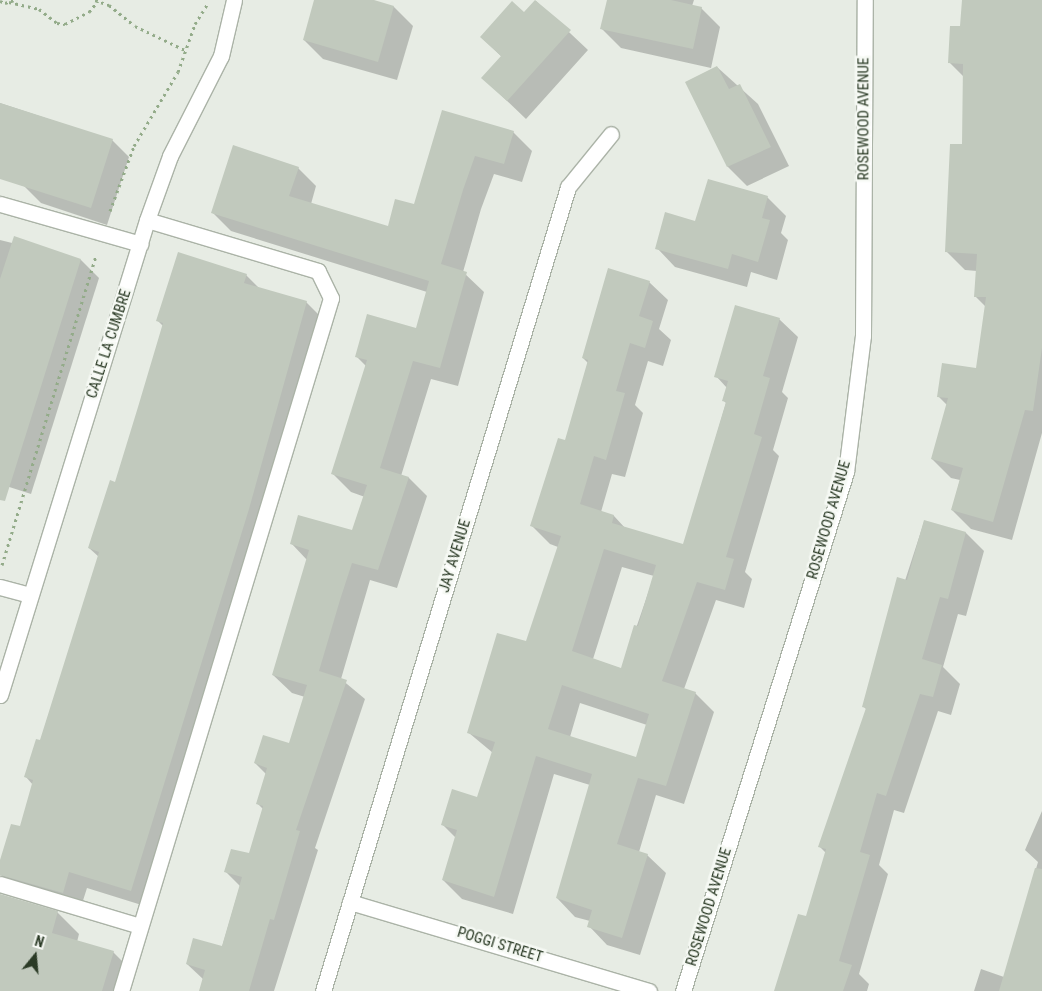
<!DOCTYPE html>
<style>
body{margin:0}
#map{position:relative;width:1042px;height:991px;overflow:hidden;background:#e7ece4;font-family:"Roboto Condensed",sans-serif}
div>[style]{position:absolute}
.shadow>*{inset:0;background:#0003}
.building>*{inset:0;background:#c1c9bd}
.path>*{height:3px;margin-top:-1.5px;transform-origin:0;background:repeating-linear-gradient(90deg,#93ab89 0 2.5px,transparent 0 6.5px)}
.roads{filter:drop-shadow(1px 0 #abb3a7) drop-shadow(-1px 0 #abb3a7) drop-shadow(0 1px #abb3a7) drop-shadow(0 -1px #abb3a7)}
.lane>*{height:15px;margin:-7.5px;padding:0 7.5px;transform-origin:7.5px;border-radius:7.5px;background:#fff}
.street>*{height:15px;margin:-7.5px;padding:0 7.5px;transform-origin:7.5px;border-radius:7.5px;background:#fff}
.secondary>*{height:15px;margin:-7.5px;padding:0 7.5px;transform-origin:7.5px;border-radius:7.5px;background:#fff}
span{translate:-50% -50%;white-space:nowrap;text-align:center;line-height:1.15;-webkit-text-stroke:5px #f6f9f4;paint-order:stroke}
.street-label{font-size:15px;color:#2b3b26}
.north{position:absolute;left:10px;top:931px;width:50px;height:50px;-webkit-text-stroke:4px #f6f9f4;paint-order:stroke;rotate:17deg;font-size:14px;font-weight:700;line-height:20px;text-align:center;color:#2b3b26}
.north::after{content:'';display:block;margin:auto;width:18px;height:22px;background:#2b3b26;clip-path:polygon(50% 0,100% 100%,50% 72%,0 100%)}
</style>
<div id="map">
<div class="shadow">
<div style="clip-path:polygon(315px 0,370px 0,394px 7px,413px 26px,397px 80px,323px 59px,304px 40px)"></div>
<div style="clip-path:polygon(608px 0,694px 0,692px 6px,701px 8px,720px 27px,711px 68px,621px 48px,602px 29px)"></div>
<div style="clip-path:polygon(963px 0,1042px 0,1042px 433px,1012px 540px,971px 529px,952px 510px,960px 480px,951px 478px,932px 459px,947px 405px,938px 396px,977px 369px,986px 307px,975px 296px,977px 271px,965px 270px,946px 251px,963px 146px,964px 77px,949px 62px,961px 28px)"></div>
<div style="clip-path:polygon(536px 1px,588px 50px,526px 119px,483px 78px,502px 57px,481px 37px,524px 13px)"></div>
<div style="clip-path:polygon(717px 67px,758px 104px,789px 166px,747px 186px,728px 167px,687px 82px)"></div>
<div style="clip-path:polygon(0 103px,112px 140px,129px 157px,107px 225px,41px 203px,24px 186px,0 177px)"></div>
<div style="clip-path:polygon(443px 112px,513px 132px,532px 151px,522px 182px,494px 174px,481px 209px,463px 272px,484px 292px,458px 386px,431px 379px,401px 476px,409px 478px,427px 496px,397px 588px,370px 580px,341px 679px,365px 699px,315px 848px,318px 850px,274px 991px,200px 991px,204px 980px,187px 964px,222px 947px,240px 886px,226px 872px,250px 855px,263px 809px,257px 803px,266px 774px,255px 763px,290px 745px,305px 697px,292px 693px,273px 675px,307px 560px,291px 543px,353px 532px,365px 497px,351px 492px,333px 474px,367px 367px,357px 357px,417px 329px,427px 292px,231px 231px,212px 212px,298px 168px,316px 186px,311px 204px,388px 228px,415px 206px)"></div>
<div style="clip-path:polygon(767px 197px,786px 216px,781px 233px,788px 240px,777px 280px,751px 272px,747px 287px,675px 267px,657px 248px,696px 222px)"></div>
<div style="clip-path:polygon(0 240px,81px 260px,99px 278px,31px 494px,0 484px)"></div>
<div style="clip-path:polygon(246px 275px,260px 289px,306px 302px,323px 319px,148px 907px,87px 888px,80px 910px,19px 892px,1px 875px,21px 828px,33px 785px,26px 777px,40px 742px,99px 557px,89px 548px,116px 484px,163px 326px,158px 321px)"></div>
<div style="clip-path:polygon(evenodd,649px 282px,668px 300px,659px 329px,671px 340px,663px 366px,648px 361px,635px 405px,643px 413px,625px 477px,612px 474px,601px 512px,614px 516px,626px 529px,684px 546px,726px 403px,724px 401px,727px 388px,716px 376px,779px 319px,798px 337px,782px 392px,788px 398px,773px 450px,779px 456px,745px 572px,752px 579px,744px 608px,716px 600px,684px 689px,695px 693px,714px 712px,684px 804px,656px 795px,639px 852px,647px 855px,666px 873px,640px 955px,607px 945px,589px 926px,590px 921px,575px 917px,557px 898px,590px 785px,554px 774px,513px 914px,462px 899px,443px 880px,456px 838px,443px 825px,478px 798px,493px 753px,469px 733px,527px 643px,558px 547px,550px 544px,532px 526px,566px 442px,588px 363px,583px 358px,649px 282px,622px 567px,654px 576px,622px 669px,593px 659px,622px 567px,649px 282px,580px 703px,647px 725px,637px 759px,570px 737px,580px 703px)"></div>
<div style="clip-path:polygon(924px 522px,966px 533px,984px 551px,966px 616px,958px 614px,943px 667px,960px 684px,951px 715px,938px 711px,904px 813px,894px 810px,879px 865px,888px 874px,859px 974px,869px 984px,867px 991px,775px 991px,807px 918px,826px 853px,820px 847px,867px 710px,864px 707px)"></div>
<div style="clip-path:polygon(1042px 811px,1042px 991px,974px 991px,981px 969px,1004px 977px,1038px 862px,1025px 850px)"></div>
<div style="clip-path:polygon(0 895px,57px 912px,79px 934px,77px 942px,113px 952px,135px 974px,130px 991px,0 991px)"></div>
</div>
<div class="building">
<div style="clip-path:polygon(314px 0,374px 0,394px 6px,378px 62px,303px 40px)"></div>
<div style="clip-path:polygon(535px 0,571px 30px,507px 101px,481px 78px,501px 56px,480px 37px,512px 1px,524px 12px)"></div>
<div style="clip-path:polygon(607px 0,671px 0,702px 7px,693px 49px,600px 29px)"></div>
<div style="clip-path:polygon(962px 0,1042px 0,1042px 348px,1033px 411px,1025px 410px,993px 522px,951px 510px,963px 468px,931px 459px,948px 398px,937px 397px,942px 363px,976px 368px,986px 297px,974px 297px,977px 254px,945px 252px,950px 144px,962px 144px,963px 64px,948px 63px,950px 26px,960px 26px)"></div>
<div style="clip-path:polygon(717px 66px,729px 89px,740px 84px,771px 147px,727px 167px,685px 82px)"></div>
<div style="clip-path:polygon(0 103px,113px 139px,91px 208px,0 179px)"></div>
<div style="clip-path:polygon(442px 110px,514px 131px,504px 164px,475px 156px,463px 190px,441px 264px,467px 272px,440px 368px,413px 361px,380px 468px,409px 477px,378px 570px,352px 563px,340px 600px,319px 671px,347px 680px,296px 830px,300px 831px,274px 920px,270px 919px,249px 991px,199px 991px,205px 970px,186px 964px,193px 938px,222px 946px,242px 877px,224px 872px,231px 849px,249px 853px,263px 806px,256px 804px,267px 768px,254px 763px,263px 735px,289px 743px,307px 685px,272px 675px,309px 550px,290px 544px,298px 515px,352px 530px,367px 485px,331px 474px,367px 360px,355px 357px,367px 314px,416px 328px,429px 281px,211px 213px,233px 145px,299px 167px,289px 196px,388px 226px,395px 199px,414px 204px)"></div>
<div style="clip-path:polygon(708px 179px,768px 196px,762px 218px,770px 220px,758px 262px,732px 254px,728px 269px,655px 249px,665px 212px,695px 221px)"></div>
<div style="clip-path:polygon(14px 236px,81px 259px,5px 501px,0 500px,0 279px)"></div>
<div style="clip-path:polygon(178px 252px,247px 274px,244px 283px,307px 301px,249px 509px,131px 891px,69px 872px,63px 893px,0 875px,0 860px,11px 824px,20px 826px,33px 780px,24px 777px,36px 739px,40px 740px,99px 552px,88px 548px,110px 480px,115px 482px,138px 407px,163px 323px,156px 321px)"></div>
<div style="clip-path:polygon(evenodd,608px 268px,650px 281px,639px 316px,653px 321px,645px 348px,630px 343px,616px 391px,625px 393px,606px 460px,594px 456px,580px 504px,614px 515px,612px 523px,683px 544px,726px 402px,722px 401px,728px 381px,714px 377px,735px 305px,780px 318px,763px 376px,770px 378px,754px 434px,762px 437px,726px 557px,734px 559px,725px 590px,697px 582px,662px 681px,696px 692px,666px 786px,638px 778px,617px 844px,648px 854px,622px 938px,587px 927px,592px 910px,556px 898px,592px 774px,536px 756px,494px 897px,442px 880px,457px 830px,441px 825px,452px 789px,477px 797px,495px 742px,467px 733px,497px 633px,526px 641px,561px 536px,530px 526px,558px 438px,565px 440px,588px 360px,582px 358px,608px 268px,604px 549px,656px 565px,638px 626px,634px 625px,621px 668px,572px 651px,604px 549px,608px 268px,562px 685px,649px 714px,636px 757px,548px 729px,562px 685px)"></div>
<div style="clip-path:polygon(924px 520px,966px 532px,948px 599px,940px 597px,922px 659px,942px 665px,933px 697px,920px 694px,886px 796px,877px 793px,860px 852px,870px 855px,839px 961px,852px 965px,843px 991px,774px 991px,798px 914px,806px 916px,826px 849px,818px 847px,866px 708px,862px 707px,897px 577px,907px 580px)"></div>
<div style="clip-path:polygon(1035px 868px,1042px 869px,1042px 991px,999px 991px)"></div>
<div style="clip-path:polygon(0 894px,58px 911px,52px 933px,114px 951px,102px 991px,0 991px)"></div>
</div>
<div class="path">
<div style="left:95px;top:0;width:15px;rotate:20deg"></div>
<div style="left:109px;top:5px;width:33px;rotate:39deg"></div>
<div style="left:135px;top:26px;width:58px;rotate:25.7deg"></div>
<div style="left:0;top:1px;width:5px;rotate:22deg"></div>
<div style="left:5px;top:3px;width:9px;rotate:-18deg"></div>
<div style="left:9px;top:2px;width:31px;rotate:13deg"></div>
<div style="left:39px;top:9px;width:23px;rotate:38deg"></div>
<div style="left:57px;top:23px;width:8px;rotate:7deg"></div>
<div style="left:65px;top:24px;width:27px;rotate:-27deg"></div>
<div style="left:89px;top:12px;width:14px;rotate:-51deg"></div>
<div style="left:110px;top:211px;width:69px;rotate:-69.7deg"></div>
<div style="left:134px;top:146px;width:86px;rotate:-59.3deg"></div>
<div style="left:178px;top:72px;width:51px;rotate:-70.5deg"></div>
<div style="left:195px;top:24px;width:25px;rotate:-58deg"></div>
<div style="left:2px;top:565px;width:324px;rotate:-73.1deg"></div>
</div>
<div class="roads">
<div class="lane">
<div style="left:0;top:204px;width:146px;rotate:15.9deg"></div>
<div style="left:0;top:884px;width:146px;rotate:16.7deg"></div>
<div style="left:121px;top:991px;width:724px;rotate:-73.14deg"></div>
<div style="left:331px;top:298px;width:30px;rotate:-116deg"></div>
<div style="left:318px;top:271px;width:178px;rotate:-163.4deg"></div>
</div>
<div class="street">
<div style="left:0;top:587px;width:30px;rotate:15deg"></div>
<div style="left:0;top:695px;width:497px;rotate:-72.8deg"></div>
<div style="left:147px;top:220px;width:68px;rotate:-70.2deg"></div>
<div style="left:170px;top:156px;width:112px;rotate:-63deg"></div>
<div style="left:221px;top:56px;width:57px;rotate:-76.9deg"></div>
<div style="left:350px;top:902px;width:312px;rotate:16.6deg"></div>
<div style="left:323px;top:991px;width:841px;rotate:-73.05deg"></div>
<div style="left:568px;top:187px;width:68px;rotate:-50.9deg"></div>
</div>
<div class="secondary">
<div style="left:683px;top:991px;width:544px;rotate:-72.56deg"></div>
<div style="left:846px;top:472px;width:137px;rotate:-82.9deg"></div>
<div style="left:863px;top:336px;width:336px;rotate:-89.7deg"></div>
</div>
</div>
<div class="street-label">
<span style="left:864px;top:119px;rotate:-90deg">ROSEWOOD AVENUE</span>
<span style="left:109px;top:344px;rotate:-72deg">CALLE LA CUMBRE</span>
<span style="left:829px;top:520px;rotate:-74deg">ROSEWOOD AVENUE</span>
<span style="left:455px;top:556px;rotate:-73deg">JAY AVENUE</span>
<span style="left:709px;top:907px;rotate:-73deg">ROSEWOOD AVENUE</span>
<span style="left:500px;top:945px;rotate:17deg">POGGI STREET</span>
</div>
<div class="north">N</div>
</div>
